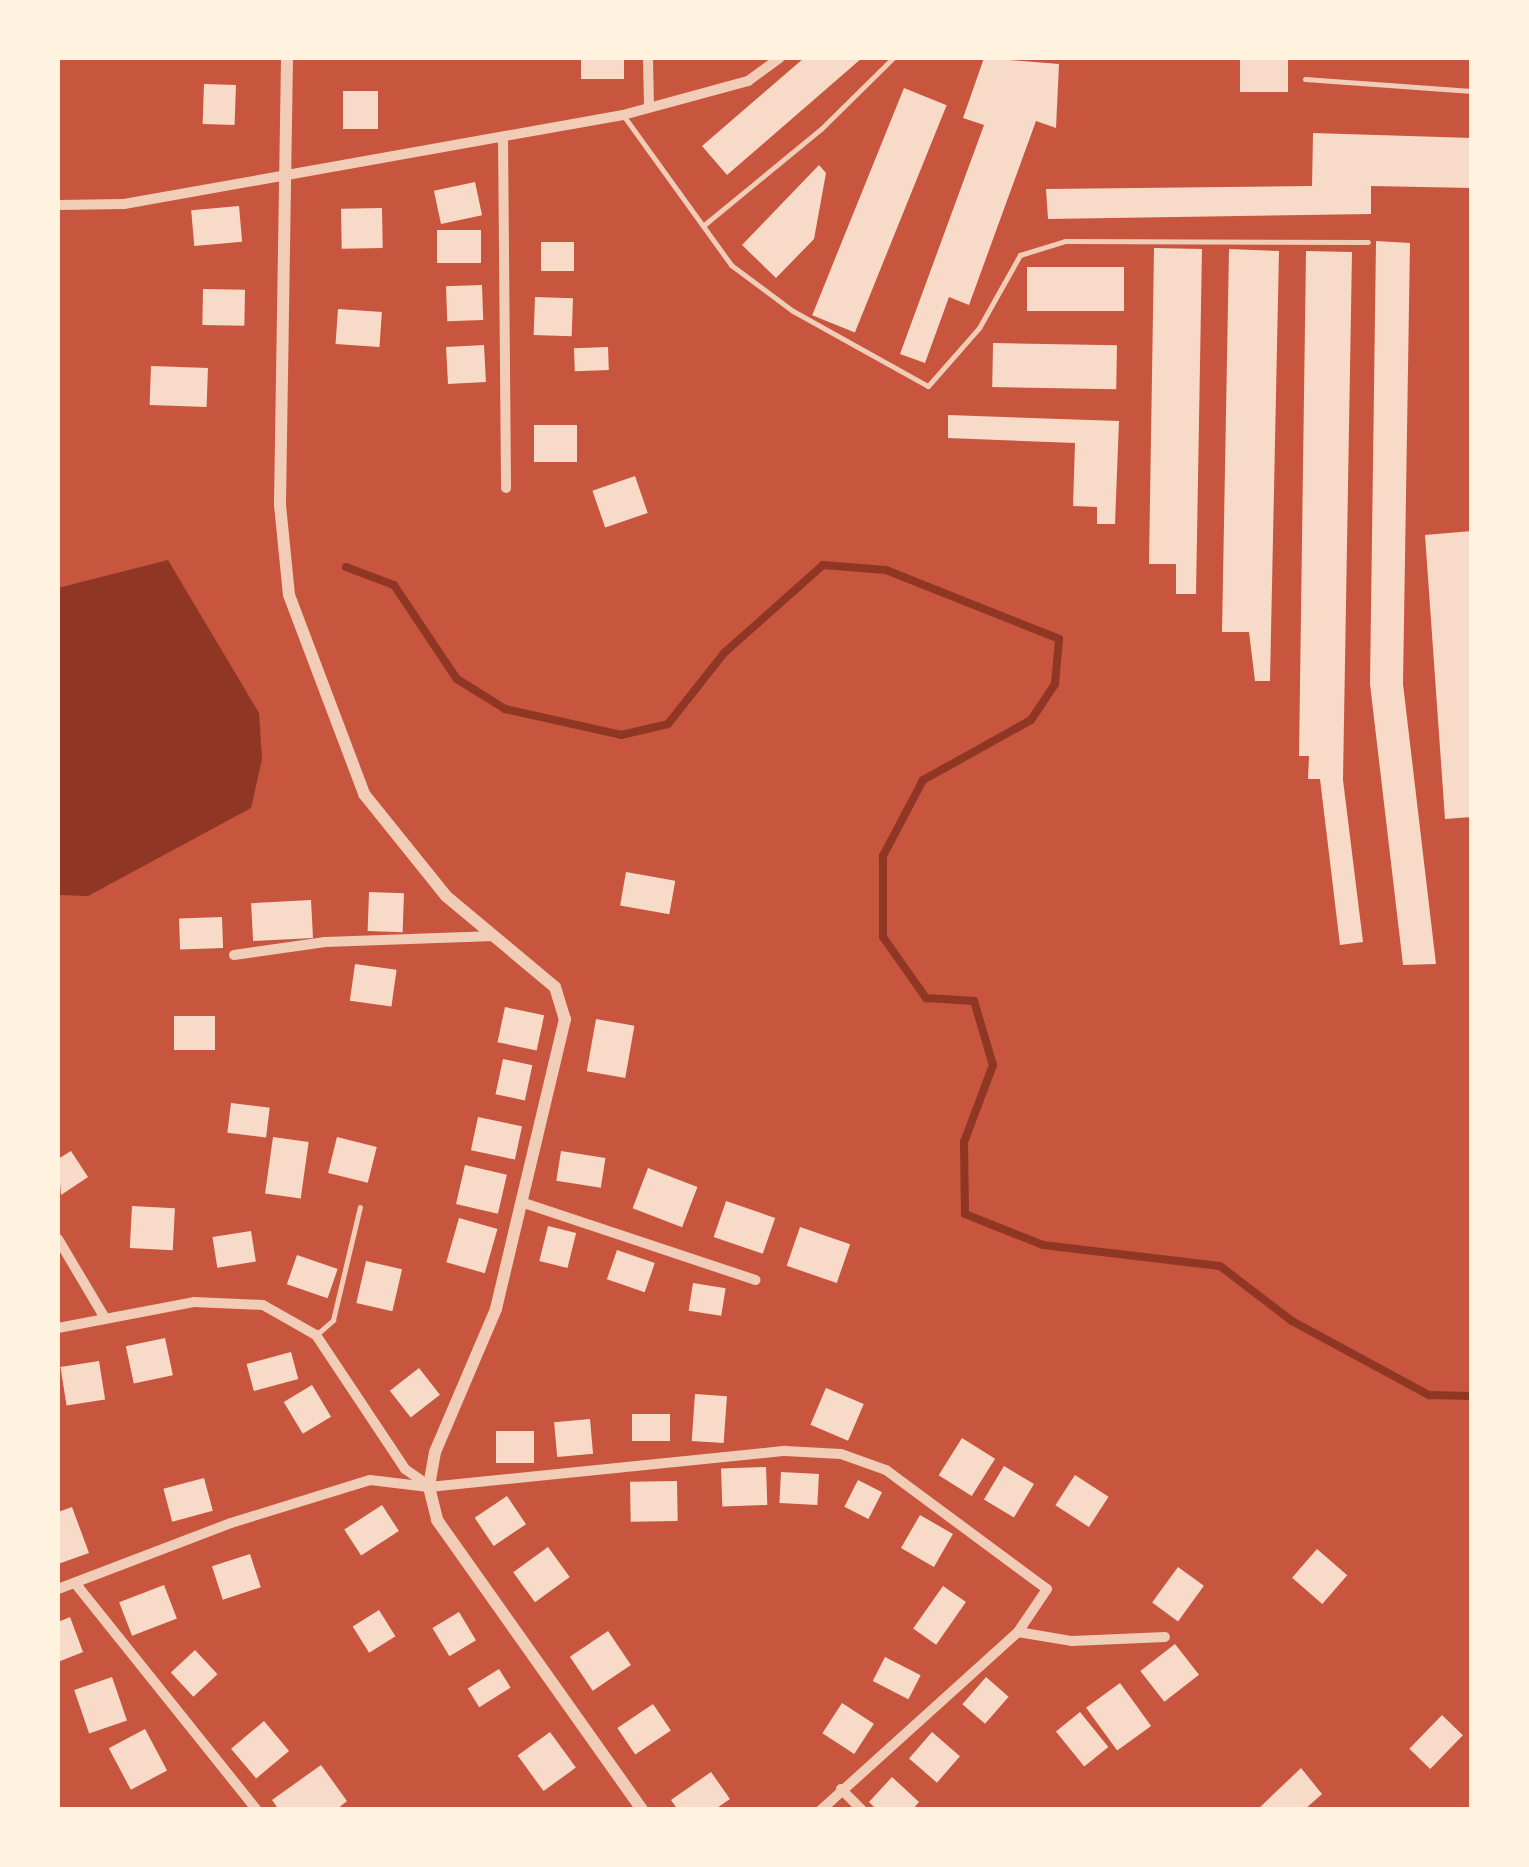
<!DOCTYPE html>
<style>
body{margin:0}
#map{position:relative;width:1529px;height:1867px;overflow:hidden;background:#c8553d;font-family:Lora,serif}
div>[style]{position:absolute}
.water>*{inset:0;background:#8f3625}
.stream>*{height:8px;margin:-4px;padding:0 4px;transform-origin:4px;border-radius:4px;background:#8f3625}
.building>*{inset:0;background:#f7dbc8;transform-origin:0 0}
.service>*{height:5px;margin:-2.5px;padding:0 2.5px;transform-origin:2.5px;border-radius:2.5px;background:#f1ccb7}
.minor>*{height:10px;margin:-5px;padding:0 5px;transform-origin:5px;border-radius:5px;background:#f1ccb7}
.tertiary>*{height:12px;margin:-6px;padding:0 6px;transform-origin:6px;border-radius:6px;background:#f1ccb7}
span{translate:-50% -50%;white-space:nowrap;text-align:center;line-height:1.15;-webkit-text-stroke:10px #fff3e0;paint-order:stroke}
.frame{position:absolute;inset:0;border:60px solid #fff3e0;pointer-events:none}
</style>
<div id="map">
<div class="water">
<div style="clip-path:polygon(168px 560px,259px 713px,262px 759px,251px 808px,88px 896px,58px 895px,58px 588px)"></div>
</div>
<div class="stream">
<div style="left:346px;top:567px;width:51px;rotate:20.6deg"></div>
<div style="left:394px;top:585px;width:113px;rotate:56.2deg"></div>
<div style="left:457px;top:679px;width:57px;rotate:32deg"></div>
<div style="left:505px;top:709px;width:119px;rotate:12.6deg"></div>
<div style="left:621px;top:735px;width:48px;rotate:-13.2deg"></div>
<div style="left:668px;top:724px;width:90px;rotate:-51.7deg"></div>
<div style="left:724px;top:653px;width:132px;rotate:-41.6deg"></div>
<div style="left:823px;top:565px;width:63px;rotate:4.5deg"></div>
<div style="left:886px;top:570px;width:186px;rotate:21.7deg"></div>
<div style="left:1059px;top:639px;width:45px;rotate:95.1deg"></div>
<div style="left:1055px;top:684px;width:43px;rotate:123.7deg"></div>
<div style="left:1031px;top:720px;width:124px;rotate:150.9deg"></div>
<div style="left:923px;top:780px;width:86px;rotate:117.8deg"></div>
<div style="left:883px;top:856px;width:81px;rotate:90deg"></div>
<div style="left:883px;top:937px;width:75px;rotate:54.8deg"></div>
<div style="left:926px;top:998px;width:48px;rotate:3.6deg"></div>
<div style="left:974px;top:1001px;width:67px;rotate:73.5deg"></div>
<div style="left:993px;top:1065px;width:82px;rotate:110.6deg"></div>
<div style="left:964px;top:1142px;width:72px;rotate:89.2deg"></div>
<div style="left:965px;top:1214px;width:84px;rotate:21.7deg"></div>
<div style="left:1043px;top:1245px;width:178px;rotate:6.8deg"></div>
<div style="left:1220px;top:1266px;width:91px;rotate:37.4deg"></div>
<div style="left:1292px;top:1321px;width:156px;rotate:28.4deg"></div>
<div style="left:1429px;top:1395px;width:43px;rotate:1.3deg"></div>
</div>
<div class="building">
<div style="left:581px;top:58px;width:43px;height:21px"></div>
<div style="clip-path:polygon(804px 58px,862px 58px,727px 175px,702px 146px)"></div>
<div style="clip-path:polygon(984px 58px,1059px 64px,1056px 128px,1036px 121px,969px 305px,949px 297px,925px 363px,900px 354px,984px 125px,963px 118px)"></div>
<div style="left:1240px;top:58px;width:48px;height:34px"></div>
<div style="left:204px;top:84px;width:32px;height:40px;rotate:2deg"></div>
<div style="left:904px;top:88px;width:46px;height:245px;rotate:22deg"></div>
<div style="left:343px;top:91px;width:35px;height:38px"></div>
<div style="clip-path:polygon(1313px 133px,1472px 138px,1472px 188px,1371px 186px,1371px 214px,1048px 219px,1046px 189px,1312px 186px)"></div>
<div style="clip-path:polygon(819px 165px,826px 173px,814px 239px,776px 278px,742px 245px)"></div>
<div style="left:475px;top:182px;width:34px;height:42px;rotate:78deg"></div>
<div style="left:239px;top:206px;width:36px;height:48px;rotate:85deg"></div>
<div style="left:382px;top:208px;width:40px;height:41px;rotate:89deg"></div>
<div style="left:481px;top:230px;width:33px;height:44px;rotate:90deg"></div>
<div style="clip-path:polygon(1376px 241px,1410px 243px,1403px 684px,1436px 964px,1403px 965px,1370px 684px)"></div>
<div style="left:541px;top:242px;width:33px;height:29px"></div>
<div style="clip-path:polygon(1154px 248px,1202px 249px,1196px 594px,1176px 594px,1176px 564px,1149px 564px)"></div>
<div style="clip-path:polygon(1229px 249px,1279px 251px,1270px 681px,1255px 681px,1249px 632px,1222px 632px)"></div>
<div style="clip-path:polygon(1306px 251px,1352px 252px,1343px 780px,1363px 942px,1340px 945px,1320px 779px,1308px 779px,1309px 756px,1299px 756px)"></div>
<div style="left:1027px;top:267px;width:97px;height:44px"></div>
<div style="left:482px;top:285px;width:35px;height:36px;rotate:88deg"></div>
<div style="left:203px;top:289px;width:42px;height:36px;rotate:1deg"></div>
<div style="left:535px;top:297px;width:38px;height:38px;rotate:2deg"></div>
<div style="left:338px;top:309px;width:44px;height:35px;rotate:4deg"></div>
<div style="left:993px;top:343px;width:124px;height:44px;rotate:1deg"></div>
<div style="left:484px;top:345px;width:37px;height:38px;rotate:87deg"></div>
<div style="left:608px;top:347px;width:23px;height:34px;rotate:88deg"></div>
<div style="left:151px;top:366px;width:57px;height:39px;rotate:2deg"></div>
<div style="clip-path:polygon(948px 415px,1119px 421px,1115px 524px,1097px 524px,1097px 507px,1073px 506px,1075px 443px,948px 438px)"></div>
<div style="left:534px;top:425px;width:43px;height:37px"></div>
<div style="left:635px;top:476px;width:39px;height:45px;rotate:71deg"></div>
<div style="clip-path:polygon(1472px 531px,1472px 817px,1445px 819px,1425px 535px)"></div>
<div style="left:626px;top:872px;width:50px;height:34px;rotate:10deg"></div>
<div style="left:369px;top:892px;width:35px;height:39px;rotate:2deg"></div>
<div style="left:311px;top:900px;width:38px;height:60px;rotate:87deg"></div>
<div style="left:222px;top:917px;width:31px;height:43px;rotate:88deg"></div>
<div style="left:355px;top:964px;width:42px;height:37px;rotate:8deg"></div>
<div style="left:505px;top:1007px;width:40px;height:36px;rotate:12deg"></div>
<div style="left:174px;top:1016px;width:41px;height:34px"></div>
<div style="left:596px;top:1019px;width:39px;height:53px;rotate:10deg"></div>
<div style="left:503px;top:1059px;width:30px;height:36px;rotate:12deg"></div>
<div style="left:231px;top:1103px;width:39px;height:30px;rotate:7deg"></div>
<div style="left:478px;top:1117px;width:45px;height:34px;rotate:12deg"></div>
<div style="left:273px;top:1137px;width:36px;height:57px;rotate:8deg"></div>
<div style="left:337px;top:1137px;width:41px;height:37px;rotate:14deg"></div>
<div style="clip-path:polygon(71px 1151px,88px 1177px,61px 1195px,58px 1159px)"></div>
<div style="left:561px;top:1151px;width:45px;height:30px;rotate:9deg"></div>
<div style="left:465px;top:1165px;width:43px;height:40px;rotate:13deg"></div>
<div style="left:648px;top:1168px;width:53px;height:43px;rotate:21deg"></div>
<div style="left:726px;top:1201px;width:52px;height:38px;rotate:19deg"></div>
<div style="left:132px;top:1206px;width:43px;height:42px;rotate:3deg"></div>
<div style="left:459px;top:1218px;width:40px;height:46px;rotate:16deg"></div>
<div style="left:548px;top:1226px;width:29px;height:36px;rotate:14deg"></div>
<div style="left:800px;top:1227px;width:53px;height:41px;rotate:19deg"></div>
<div style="left:251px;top:1231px;width:31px;height:39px;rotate:81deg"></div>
<div style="left:617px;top:1250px;width:40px;height:31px;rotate:19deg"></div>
<div style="left:297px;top:1255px;width:43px;height:31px;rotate:19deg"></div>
<div style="left:366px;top:1261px;width:37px;height:43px;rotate:13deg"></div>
<div style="left:693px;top:1283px;width:33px;height:28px;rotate:9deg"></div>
<div style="left:165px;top:1338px;width:38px;height:40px;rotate:78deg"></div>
<div style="left:291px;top:1352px;width:28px;height:46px;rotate:75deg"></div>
<div style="left:99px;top:1361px;width:39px;height:39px;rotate:81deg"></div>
<div style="left:419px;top:1368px;width:34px;height:37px;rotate:52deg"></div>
<div style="left:312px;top:1385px;width:37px;height:33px;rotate:59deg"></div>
<div style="left:826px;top:1388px;width:41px;height:40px;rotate:23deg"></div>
<div style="left:695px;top:1394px;width:32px;height:47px;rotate:4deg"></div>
<div style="left:632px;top:1414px;width:38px;height:27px"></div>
<div style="left:590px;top:1419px;width:35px;height:36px;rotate:85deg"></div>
<div style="left:496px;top:1431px;width:38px;height:32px"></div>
<div style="left:962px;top:1438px;width:39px;height:44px;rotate:32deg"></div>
<div style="left:1004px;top:1466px;width:35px;height:39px;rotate:31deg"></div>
<div style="left:766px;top:1467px;width:38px;height:45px;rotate:88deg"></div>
<div style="left:781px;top:1472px;width:38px;height:31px;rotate:3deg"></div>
<div style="left:1075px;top:1475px;width:40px;height:36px;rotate:33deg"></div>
<div style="left:204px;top:1478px;width:34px;height:42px;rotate:75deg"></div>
<div style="left:858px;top:1480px;width:27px;height:30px;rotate:27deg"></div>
<div style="left:677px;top:1481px;width:40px;height:47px;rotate:89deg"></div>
<div style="left:507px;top:1496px;width:34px;height:39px;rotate:56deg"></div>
<div style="left:382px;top:1505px;width:31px;height:45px;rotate:57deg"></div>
<div style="clip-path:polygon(72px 1507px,89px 1553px,58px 1564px,58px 1512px)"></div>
<div style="left:920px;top:1515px;width:38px;height:38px;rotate:30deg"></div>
<div style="left:548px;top:1547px;width:37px;height:43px;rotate:54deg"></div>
<div style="left:1317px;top:1549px;width:40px;height:38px;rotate:41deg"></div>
<div style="left:250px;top:1554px;width:35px;height:40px;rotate:72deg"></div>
<div style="left:1178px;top:1567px;width:32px;height:44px;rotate:36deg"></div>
<div style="left:164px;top:1585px;width:36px;height:48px;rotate:69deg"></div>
<div style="left:943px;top:1586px;width:28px;height:52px;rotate:35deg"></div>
<div style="left:379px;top:1610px;width:31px;height:31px;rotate:58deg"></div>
<div style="left:459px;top:1612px;width:33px;height:31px;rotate:59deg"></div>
<div style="clip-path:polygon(70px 1617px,83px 1652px,58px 1662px,58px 1622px)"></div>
<div style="left:608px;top:1631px;width:41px;height:46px;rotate:56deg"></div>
<div style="left:1175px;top:1644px;width:39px;height:44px;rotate:52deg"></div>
<div style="left:195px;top:1650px;width:33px;height:33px;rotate:47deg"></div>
<div style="left:885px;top:1657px;width:40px;height:27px;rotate:27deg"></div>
<div style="left:499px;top:1669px;width:22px;height:37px;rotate:58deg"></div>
<div style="left:112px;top:1677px;width:46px;height:40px;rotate:71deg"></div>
<div style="left:986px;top:1677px;width:30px;height:36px;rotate:41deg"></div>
<div style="left:1120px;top:1683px;width:53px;height:42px;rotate:54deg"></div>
<div style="left:842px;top:1703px;width:38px;height:36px;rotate:33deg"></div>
<div style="left:653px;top:1704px;width:32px;height:43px;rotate:56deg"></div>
<div style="left:1080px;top:1712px;width:45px;height:31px;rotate:51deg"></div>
<div style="left:1442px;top:1715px;width:29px;height:47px;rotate:44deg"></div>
<div style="left:264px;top:1721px;width:39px;height:43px;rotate:50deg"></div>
<div style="left:145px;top:1729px;width:47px;height:41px;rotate:62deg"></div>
<div style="left:550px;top:1732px;width:44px;height:40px;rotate:54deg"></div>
<div style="left:932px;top:1732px;width:37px;height:35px;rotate:41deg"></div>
<div style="clip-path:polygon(321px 1765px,347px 1801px,336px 1810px,279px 1810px,272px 1800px)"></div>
<div style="clip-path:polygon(1301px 1768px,1322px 1794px,1304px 1810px,1257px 1810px)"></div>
<div style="clip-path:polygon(711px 1772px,730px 1799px,714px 1810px,678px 1810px,671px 1800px)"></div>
<div style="clip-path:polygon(892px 1777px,919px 1802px,912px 1810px,877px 1810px,869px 1802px)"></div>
</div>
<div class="service">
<div style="left:1305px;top:79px;width:167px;rotate:4.1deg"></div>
<div style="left:623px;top:115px;width:185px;rotate:54.2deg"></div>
<div style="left:731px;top:265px;width:77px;rotate:36.6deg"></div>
<div style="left:793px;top:311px;width:154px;rotate:29.1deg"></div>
<div style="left:928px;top:386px;width:77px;rotate:-48.7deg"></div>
<div style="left:979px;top:328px;width:84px;rotate:-60.7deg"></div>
<div style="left:1020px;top:255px;width:47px;rotate:-17.3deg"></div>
<div style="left:1065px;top:241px;width:303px;rotate:0.2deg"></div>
<div style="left:704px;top:225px;width:151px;rotate:-39.4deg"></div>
<div style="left:821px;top:129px;width:101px;rotate:-44.6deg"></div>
<div style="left:316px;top:1335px;width:23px;rotate:-41deg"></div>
<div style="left:333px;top:1320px;width:116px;rotate:-76.6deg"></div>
</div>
<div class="minor">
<div style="left:648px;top:58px;width:49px;rotate:88.8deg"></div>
<div style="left:503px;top:137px;width:351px;rotate:89.5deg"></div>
<div style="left:58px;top:205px;width:66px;rotate:-0.9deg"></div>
<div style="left:124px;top:204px;width:507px;rotate:-10.11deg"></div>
<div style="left:623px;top:115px;width:130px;rotate:-15.2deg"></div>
<div style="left:748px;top:81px;width:39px;rotate:-36deg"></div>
<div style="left:234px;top:955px;width:92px;rotate:-8.1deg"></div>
<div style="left:325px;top:942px;width:170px;rotate:-2deg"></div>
<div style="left:524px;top:1203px;width:244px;rotate:18.4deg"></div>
<div style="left:58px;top:1239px;width:92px;rotate:59.3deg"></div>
<div style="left:58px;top:1328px;width:138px;rotate:-10.8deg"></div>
<div style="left:194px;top:1302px;width:69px;rotate:2.5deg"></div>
<div style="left:263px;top:1305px;width:61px;rotate:29.5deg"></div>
<div style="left:316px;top:1335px;width:161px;rotate:56.4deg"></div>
<div style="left:405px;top:1469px;width:29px;rotate:35deg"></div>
<div style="left:75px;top:1583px;width:291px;rotate:51.3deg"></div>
<div style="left:58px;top:1589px;width:185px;rotate:-20.9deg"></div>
<div style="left:231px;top:1523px;width:145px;rotate:-17.2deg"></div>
<div style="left:370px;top:1480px;width:59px;rotate:6.8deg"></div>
<div style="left:429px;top:1487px;width:358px;rotate:-5.8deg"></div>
<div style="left:785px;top:1451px;width:56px;rotate:3.1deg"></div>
<div style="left:841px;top:1454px;width:48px;rotate:19.6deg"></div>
<div style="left:886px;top:1470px;width:200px;rotate:36.5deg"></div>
<div style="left:1047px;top:1589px;width:52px;rotate:124deg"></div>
<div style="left:1018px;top:1632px;width:266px;rotate:137.9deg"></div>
<div style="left:1018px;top:1632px;width:55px;rotate:9.5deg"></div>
<div style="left:1072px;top:1641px;width:93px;rotate:-2.5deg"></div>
<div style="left:841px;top:1789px;width:30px;rotate:45deg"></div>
</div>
<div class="tertiary">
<div style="left:287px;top:58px;width:447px;rotate:90.9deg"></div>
<div style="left:280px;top:505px;width:90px;rotate:84.3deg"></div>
<div style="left:289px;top:595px;width:213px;rotate:69.3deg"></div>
<div style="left:364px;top:794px;width:131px;rotate:51.2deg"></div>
<div style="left:446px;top:896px;width:142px;rotate:39.9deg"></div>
<div style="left:555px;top:987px;width:34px;rotate:73deg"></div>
<div style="left:565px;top:1019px;width:298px;rotate:103.4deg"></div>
<div style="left:496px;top:1309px;width:155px;rotate:113.1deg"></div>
<div style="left:435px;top:1452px;width:36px;rotate:100deg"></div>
<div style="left:429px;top:1487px;width:34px;rotate:76deg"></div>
<div style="left:437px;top:1520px;width:355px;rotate:54.7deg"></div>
</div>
<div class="frame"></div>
</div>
